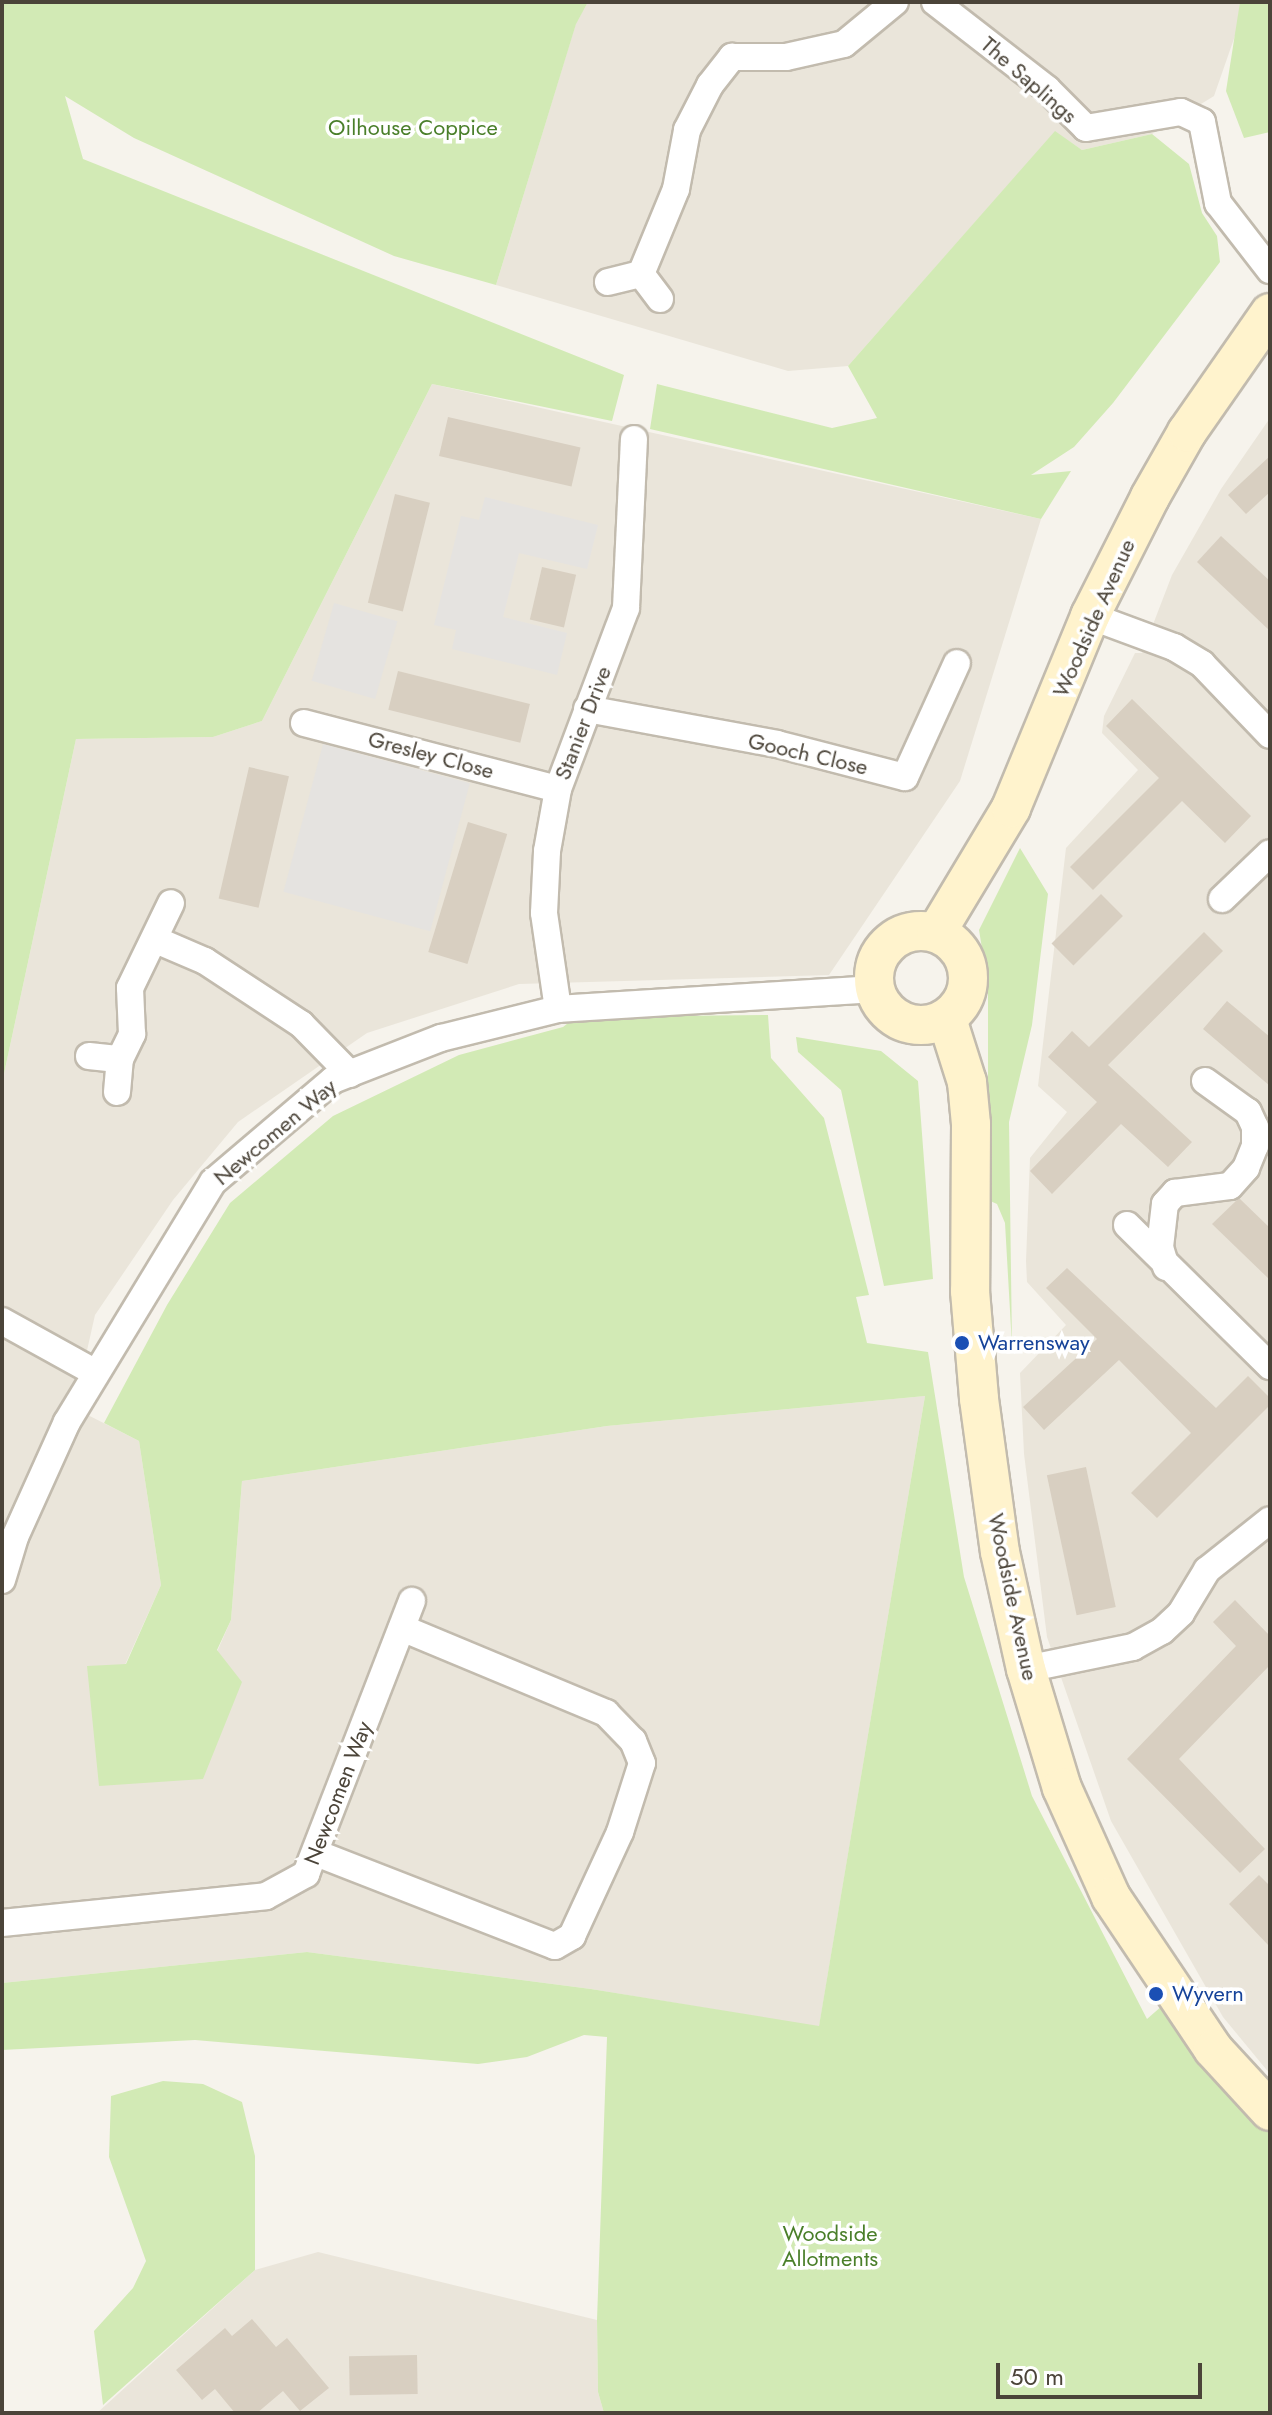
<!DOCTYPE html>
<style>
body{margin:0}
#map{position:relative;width:1272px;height:2415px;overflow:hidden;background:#f6f3ec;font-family:Jost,sans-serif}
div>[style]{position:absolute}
.residential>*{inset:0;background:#eae5da}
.green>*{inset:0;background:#d2eab5}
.parking>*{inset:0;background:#e5e3e0;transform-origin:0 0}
.building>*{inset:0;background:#d8cfc1;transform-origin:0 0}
.roads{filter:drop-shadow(2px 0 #c2bbae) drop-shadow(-2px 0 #c2bbae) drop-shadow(0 2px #c2bbae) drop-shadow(0 -2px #c2bbae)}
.street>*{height:26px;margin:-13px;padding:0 13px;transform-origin:13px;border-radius:13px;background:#fff}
.secondary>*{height:38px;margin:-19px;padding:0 19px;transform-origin:19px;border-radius:19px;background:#fff3cd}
.secondary>.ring{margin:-19px;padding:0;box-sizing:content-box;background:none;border:38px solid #fff3cd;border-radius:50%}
.dots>*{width:22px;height:22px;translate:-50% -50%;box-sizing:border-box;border:4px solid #fff;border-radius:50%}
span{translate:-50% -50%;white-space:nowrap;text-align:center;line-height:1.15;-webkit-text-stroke:7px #fff;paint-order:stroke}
.street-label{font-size:22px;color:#4b4439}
.park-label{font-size:22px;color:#4a7f2a}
.transit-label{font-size:22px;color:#164399}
.left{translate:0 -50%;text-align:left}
.frame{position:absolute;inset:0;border:4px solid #4b4439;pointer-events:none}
.scale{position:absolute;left:996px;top:2363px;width:206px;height:36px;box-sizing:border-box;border:4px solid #4b4439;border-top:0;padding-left:10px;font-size:24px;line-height:28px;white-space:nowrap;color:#4b4439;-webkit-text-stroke:6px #fff;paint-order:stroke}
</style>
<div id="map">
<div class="residential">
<div style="clip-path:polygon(588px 2px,1240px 2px,1237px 30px,1214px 96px,1152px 134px,1082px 150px,1055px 132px,848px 366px,788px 371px,496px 285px,576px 23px)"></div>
<div style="clip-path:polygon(432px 384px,1041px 519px,960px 781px,829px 975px,519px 984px,367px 1033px,238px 1122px,173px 1200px,95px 1315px,74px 1408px,139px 1441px,161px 1585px,115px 1687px,197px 1697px,231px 1620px,242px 1481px,607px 1426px,925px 1396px,819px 2027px,591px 1989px,307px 1952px,2px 1983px,2px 1083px,76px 739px,213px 737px,262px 721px)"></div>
<div style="clip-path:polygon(1270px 418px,1270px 2074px,1223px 2017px,1111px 1821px,1047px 1637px,1024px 1454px,1020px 1373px,1066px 1325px,1027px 1282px,1026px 1261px,1030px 1158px,1067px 1112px,1038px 1086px,1066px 848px,1138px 770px,1102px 733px,1104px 716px,1135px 653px,1142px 653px,1172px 575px,1221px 489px)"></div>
<div style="clip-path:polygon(318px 2252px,597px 2320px,598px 2392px,604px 2413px,97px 2413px,255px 2270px)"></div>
</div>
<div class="green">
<div style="clip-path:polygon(2px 2px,588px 2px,576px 24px,496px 285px,394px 256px,134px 138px,65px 96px,83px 159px,624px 375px,612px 421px,432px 384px,262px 721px,213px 737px,76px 739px,2px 1083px)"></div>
<div style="clip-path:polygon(1240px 2px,1270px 2px,1270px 132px,1244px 138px,1226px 91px)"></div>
<div style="clip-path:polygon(1055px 131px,1082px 150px,1152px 134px,1189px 164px,1202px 213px,1217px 236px,1220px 262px,1113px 403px,1074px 447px,1031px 475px,1071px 471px,1041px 519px,650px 429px,657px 384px,832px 428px,877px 418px,848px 366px)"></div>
<div style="clip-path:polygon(1020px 848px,1048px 894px,1032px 1025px,1009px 1122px,1012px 1346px,1005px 1223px,997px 1204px,988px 1200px,988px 985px,979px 930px)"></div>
<div style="clip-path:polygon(768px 1015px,771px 1058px,824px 1118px,869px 1295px,856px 1297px,867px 1343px,928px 1352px,964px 1577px,1032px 1796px,1147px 2019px,1163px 2005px,1180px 2032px,1270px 2131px,1270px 2413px,604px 2413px,598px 2392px,597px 2320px,607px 2037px,584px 2035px,527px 2057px,478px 2064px,195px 2040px,2px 2050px,2px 1983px,307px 1952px,591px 1989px,819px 2026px,925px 1396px,607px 1426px,242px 1481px,231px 1620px,217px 1650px,242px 1682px,203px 1779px,99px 1786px,87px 1666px,126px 1664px,161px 1585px,139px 1441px,104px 1423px,167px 1305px,230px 1203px,333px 1116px,459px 1055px,563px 1027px,576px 1017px)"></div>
<div style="clip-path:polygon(796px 1037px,881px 1051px,918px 1081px,933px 1279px,884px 1286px,841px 1090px,798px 1052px)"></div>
<div style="clip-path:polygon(163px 2081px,203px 2084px,242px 2102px,255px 2156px,255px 2270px,103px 2405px,94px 2331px,133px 2288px,146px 2261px,109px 2157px,111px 2096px)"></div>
</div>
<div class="parking">
<div style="clip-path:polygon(485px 497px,598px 525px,587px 569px,519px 553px,503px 617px,567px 633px,557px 675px,452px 649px,456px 630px,434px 625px,461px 516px,479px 520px)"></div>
<div style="left:334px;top:603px;width:66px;height:81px;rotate:16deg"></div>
<div style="left:323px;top:744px;width:152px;height:153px;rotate:15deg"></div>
</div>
<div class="building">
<div style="left:448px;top:417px;width:136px;height:40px;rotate:13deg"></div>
<div style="clip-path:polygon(1270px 456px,1270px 492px,1246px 514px,1228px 495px)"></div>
<div style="left:395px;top:494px;width:36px;height:112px;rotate:14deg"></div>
<div style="clip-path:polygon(1221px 536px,1270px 581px,1270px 631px,1197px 562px)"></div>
<div style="left:542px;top:567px;width:35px;height:54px;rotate:13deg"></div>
<div style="left:398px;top:671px;width:136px;height:40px;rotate:14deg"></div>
<div style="clip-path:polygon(1132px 699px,1251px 816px,1225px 843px,1182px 801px,1093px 890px,1070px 867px,1159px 778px,1106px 726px)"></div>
<div style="left:249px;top:767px;width:41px;height:135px;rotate:13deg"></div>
<div style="left:468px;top:822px;width:41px;height:136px;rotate:17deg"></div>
<div style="left:1101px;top:894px;width:31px;height:70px;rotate:45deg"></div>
<div style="clip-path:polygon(1204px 932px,1223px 951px,1108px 1065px,1192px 1142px,1168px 1167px,1121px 1124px,1052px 1194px,1030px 1171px,1097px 1102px,1048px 1057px,1072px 1031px,1089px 1047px)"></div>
<div style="clip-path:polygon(1227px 1001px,1270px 1037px,1270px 1086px,1203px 1029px)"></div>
<div style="clip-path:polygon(1239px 1198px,1270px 1228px,1270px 1280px,1212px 1224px)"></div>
<div style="clip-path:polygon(1067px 1268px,1216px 1408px,1248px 1376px,1270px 1398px,1270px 1405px,1157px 1518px,1131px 1493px,1191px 1433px,1119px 1360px,1044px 1430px,1023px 1407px,1097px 1339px,1046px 1288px)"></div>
<div style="left:1086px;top:1467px;width:143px;height:40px;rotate:78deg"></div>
<div style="clip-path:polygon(1235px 1600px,1270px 1636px,1270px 1665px,1179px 1759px,1265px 1849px,1240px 1873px,1127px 1759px,1236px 1646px,1213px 1622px)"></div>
<div style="clip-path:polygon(1259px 1875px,1270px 1886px,1270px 1947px,1229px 1904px)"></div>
<div style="clip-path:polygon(252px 2319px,276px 2347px,287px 2338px,329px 2388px,300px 2411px,283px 2391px,257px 2413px,235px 2413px,215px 2389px,202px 2400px,176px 2370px,225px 2328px,232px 2336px)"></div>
<div style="left:417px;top:2355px;width:39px;height:68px;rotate:89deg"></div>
</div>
<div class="roads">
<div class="street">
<div style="left:935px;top:2px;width:142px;rotate:37.8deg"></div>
<div style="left:1047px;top:89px;width:55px;rotate:45deg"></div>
<div style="left:1086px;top:128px;width:96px;rotate:-9.6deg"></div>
<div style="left:1181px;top:112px;width:23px;rotate:25deg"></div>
<div style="left:1202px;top:122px;width:83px;rotate:78.8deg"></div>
<div style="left:1218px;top:203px;width:85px;rotate:52.2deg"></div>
<div style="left:608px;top:282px;width:34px;rotate:-14deg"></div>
<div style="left:660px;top:299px;width:31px;rotate:-127deg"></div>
<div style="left:641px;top:274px;width:92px;rotate:-67.6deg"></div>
<div style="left:676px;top:189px;width:60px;rotate:-79.4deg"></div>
<div style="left:687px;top:130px;width:51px;rotate:-62.9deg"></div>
<div style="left:710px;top:85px;width:36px;rotate:-52deg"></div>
<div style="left:732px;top:57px;width:54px"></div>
<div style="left:786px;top:57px;width:59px;rotate:-12.6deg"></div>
<div style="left:844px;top:44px;width:66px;rotate:-39.5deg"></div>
<div style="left:1090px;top:616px;width:90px;rotate:20.3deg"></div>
<div style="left:1174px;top:647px;width:33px;rotate:31deg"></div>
<div style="left:1202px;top:664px;width:98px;rotate:46.2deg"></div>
<div style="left:587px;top:709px;width:193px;rotate:10.4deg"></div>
<div style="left:777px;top:744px;width:132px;rotate:14.5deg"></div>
<div style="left:905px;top:777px;width:125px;rotate:-65.5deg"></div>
<div style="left:304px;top:723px;width:262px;rotate:14.6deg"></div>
<div style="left:1222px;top:899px;width:66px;rotate:-43.8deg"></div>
<div style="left:156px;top:940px;width:53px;rotate:23.2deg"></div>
<div style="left:205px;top:961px;width:115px;rotate:33.3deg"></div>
<div style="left:301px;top:1024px;width:70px;rotate:45.6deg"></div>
<div style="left:558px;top:1009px;width:97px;rotate:-98.3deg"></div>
<div style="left:544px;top:913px;width:62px;rotate:-87.2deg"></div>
<div style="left:547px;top:851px;width:63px;rotate:-79.9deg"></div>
<div style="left:558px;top:789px;width:193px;rotate:-69.4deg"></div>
<div style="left:626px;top:608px;width:169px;rotate:-87.3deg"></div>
<div style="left:89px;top:1056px;width:31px;rotate:6deg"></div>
<div style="left:117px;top:1092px;width:33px;rotate:-85deg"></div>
<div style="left:120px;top:1059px;width:28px;rotate:-64deg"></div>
<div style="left:132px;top:1034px;width:46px;rotate:-92.5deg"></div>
<div style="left:130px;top:988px;width:94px;rotate:-64.2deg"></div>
<div style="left:1127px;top:1225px;width:201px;rotate:44.6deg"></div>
<div style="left:1166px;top:1267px;width:21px;rotate:-107deg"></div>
<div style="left:1160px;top:1247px;width:43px;rotate:-83.4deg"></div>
<div style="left:1165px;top:1204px;width:15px;rotate:-48deg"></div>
<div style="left:1175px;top:1193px;width:55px;rotate:-7.3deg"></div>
<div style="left:1230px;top:1186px;width:24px;rotate:-48deg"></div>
<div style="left:1246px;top:1168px;width:24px;rotate:-68deg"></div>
<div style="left:1255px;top:1146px;width:19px;rotate:-90deg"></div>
<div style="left:1255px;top:1127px;width:17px;rotate:-115deg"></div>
<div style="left:1248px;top:1112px;width:53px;rotate:-144.2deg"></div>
<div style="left:2px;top:1321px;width:107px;rotate:29deg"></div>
<div style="left:2px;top:1580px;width:45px;rotate:-73.2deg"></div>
<div style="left:15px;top:1537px;width:126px;rotate:-65.7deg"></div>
<div style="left:67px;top:1422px;width:281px;rotate:-58.7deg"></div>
<div style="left:213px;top:1182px;width:157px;rotate:-40.4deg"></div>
<div style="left:333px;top:1080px;width:116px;rotate:-21.3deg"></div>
<div style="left:441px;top:1038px;width:121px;rotate:-13.9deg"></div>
<div style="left:558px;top:1009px;width:317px;rotate:-3.6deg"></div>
<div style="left:1026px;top:1669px;width:109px;rotate:-11.6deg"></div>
<div style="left:1133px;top:1647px;width:33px;rotate:-29deg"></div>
<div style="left:1162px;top:1631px;width:26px;rotate:-43deg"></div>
<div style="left:1181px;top:1613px;width:50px;rotate:-58.8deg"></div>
<div style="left:1207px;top:1570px;width:80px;rotate:-38.4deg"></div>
<div style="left:316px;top:1853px;width:256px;rotate:21.3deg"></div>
<div style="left:555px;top:1946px;width:20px;rotate:-30deg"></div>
<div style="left:572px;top:1936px;width:115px;rotate:-65.2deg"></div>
<div style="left:620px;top:1832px;width:72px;rotate:-72.3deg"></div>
<div style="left:642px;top:1763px;width:24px;rotate:-112deg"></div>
<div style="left:633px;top:1741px;width:39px;rotate:-134deg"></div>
<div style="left:606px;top:1713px;width:221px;rotate:-157.4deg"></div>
<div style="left:2px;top:1923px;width:265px;rotate:-5.8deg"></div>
<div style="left:266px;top:1896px;width:46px;rotate:-28.8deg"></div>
<div style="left:306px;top:1874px;width:293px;rotate:-68.8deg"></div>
</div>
<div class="secondary">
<div class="ring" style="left:874px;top:931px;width:56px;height:56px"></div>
<div style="left:936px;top:933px;width:146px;rotate:-59deg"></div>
<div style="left:1011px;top:808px;width:208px;rotate:-67.6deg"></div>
<div style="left:1090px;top:616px;width:133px;rotate:-63.2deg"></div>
<div style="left:1150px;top:497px;width:75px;rotate:-60.4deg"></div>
<div style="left:1187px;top:432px;width:145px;rotate:-55.1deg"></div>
<div style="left:947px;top:1019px;width:66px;rotate:72.4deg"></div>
<div style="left:967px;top:1082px;width:42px;rotate:84.6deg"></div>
<div style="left:971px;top:1124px;width:167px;rotate:90.3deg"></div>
<div style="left:970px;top:1291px;width:108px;rotate:85.2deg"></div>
<div style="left:979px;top:1399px;width:154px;rotate:82.2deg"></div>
<div style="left:1000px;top:1552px;width:120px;rotate:77.5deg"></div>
<div style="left:1026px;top:1669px;width:124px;rotate:73.2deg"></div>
<div style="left:1062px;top:1788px;width:120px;rotate:65.8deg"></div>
<div style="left:1111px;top:1897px;width:183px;rotate:56.1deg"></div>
<div style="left:1213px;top:2049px;width:84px;rotate:47.4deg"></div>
</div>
</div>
<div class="dots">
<div style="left:962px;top:1343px;background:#1a4fb4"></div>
<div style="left:1156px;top:1994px;background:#1a4fb4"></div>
</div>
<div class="street-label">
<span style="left:1029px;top:80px;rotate:41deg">The Saplings</span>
<span style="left:1094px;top:618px;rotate:-66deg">Woodside Avenue</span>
<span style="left:583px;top:723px;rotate:-69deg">Stanier Drive</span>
<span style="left:808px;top:754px;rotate:13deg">Gooch Close</span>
<span style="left:431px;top:755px;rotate:15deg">Gresley Close</span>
<span style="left:275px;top:1132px;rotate:-40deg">Newcomen Way</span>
<span style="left:1013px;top:1597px;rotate:78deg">Woodside Avenue</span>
<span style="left:338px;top:1793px;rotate:-69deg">Newcomen Way</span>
</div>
<div class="park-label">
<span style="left:413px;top:128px">Oilhouse Coppice</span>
<span style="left:830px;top:2246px">Woodside<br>Allotments</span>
</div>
<div class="transit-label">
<span class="left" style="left:978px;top:1343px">Warrensway</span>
<span class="left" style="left:1172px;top:1994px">Wyvern</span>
</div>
<div class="frame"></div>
<div class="scale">50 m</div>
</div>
